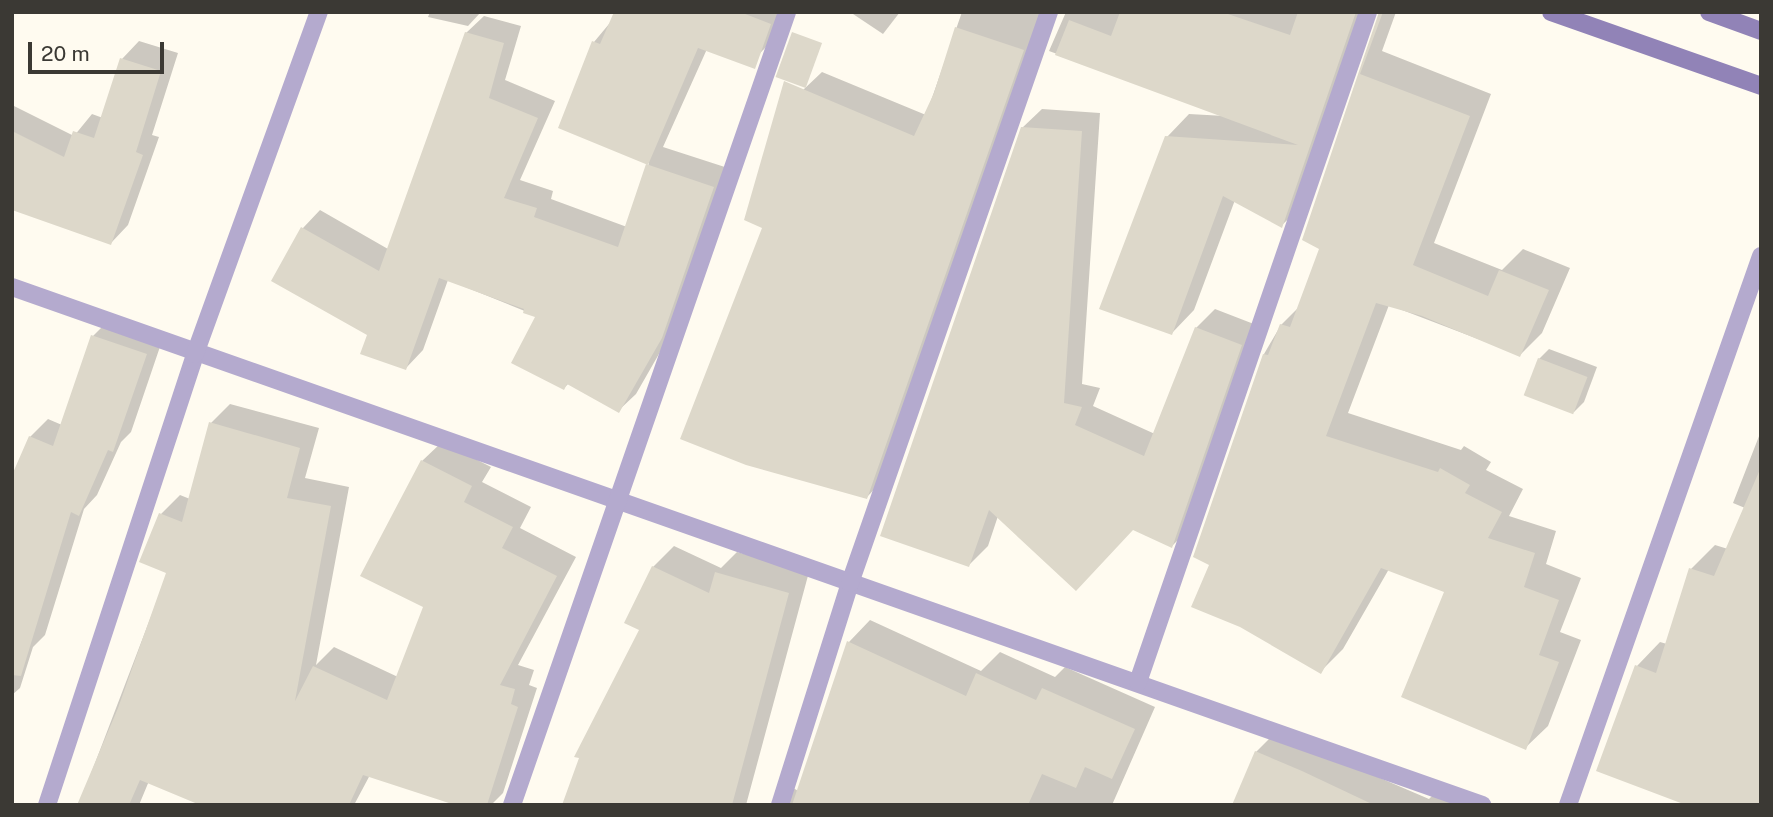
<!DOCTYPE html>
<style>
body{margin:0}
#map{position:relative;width:1773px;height:817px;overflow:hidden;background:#fffbf0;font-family:"Public Sans",sans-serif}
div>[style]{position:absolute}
.shadow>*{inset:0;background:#0003}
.building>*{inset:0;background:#ddd8ca;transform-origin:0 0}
.street>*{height:18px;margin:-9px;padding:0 9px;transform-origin:9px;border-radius:9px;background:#b4aace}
.secondary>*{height:18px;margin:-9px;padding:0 9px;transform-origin:9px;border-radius:9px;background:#9183b7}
span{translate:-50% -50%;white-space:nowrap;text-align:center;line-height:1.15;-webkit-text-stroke:5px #fffbf0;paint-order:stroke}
.frame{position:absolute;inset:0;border:14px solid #3b3934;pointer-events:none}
.scale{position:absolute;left:28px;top:42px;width:136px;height:32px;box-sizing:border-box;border:4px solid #3b3934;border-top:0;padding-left:9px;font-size:21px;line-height:24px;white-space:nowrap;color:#3b3934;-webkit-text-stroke:5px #fffbf0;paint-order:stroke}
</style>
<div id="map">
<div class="shadow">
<div style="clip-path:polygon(430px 12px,481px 12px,468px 26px,428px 17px)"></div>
<div style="clip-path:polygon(619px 12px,784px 12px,766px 47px,749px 65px,707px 49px,663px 147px,731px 169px,679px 319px,636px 394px,618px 411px,569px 383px,564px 388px,537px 316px,448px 280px,423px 350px,406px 368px,369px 335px,273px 280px,303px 228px,320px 210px,388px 249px,466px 33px,484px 16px,521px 26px,505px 80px,555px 101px,520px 180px,553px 191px,551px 199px,627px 227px,649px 163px,560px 127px,594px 42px)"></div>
<div style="clip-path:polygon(850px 12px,900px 12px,883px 34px)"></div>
<div style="clip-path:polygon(962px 12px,1048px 12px,885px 478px,867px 497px,764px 227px,803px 90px,822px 72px,926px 115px)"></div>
<div style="clip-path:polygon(1066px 12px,1370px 12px,1304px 204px,1281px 226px,1235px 200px,1194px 310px,1172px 333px,1167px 137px,1189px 114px,1225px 116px,1049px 51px)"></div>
<div style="clip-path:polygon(1380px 12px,1396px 12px,1382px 51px,1491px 94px,1434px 243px,1502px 270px,1523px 249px,1570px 268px,1542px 333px,1520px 355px,1389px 305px,1348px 413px,1461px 450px,1464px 446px,1491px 462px,1486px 470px,1523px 489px,1509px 516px,1556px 531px,1546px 564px,1581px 578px,1560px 632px,1581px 640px,1548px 726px,1525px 748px,1447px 591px,1389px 569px,1343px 649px,1321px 671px,1211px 564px,1264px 354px,1281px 325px,1300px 306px,1321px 248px,1304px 239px)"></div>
<div style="clip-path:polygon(139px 41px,178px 53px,152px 135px,159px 137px,128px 225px,111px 243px,12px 209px,12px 105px,74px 136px,92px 114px,103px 118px,122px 59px)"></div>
<div style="clip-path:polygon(1042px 109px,1100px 113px,1082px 384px,1100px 388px,1093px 406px,1155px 434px,1196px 328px,1215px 309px,1259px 326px,1191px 527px,1172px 546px,1134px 529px,998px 516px,988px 546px,969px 565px,1022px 128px)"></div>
<div style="clip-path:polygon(111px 318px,164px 335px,131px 432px,121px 442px,97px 495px,84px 509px,45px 635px,33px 647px,20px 688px,12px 695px,12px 480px,30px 437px,48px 419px,62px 425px,93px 336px)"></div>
<div style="clip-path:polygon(1549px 349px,1597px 367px,1584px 402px,1574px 412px,1539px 359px)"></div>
<div style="clip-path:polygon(230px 404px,319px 428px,305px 478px,349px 487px,316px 665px,334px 647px,398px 677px,425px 606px,422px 461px,442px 442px,491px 467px,482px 482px,531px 507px,520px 528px,576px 557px,518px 665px,534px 670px,529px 685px,537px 688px,503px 793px,491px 805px,460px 805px,370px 775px,354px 805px,204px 805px,149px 781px,139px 805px,79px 805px,168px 572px,161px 514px,180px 495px,190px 499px,211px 423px)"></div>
<div style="clip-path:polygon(1761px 431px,1761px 805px,1637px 666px,1660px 642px,1667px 644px,1691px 569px,1715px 545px,1728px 549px,1745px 508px,1733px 503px)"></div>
<div style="clip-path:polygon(674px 546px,721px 568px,737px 552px,809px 572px,746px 805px,564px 805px,642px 630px,653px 567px)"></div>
<div style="clip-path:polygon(870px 620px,981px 671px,1000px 652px,1055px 677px,1065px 667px,1155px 707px,1112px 805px,775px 805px,792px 787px,798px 791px,849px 642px)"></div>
<div style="clip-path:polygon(1275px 733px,1429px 799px,1437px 791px,1456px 805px,1234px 805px,1256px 752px)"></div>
</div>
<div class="building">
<div style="clip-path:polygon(614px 12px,740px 12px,771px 24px,755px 69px,698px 48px,648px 165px,558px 128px,592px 41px,600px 44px)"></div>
<div style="clip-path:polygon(1120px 12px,1222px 12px,1290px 35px,1298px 12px,1356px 12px,1282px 228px,1223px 196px,1172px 335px,1099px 309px,1165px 136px,1298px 145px,1055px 55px,1069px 20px,1111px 36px)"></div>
<div style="clip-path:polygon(1379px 12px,1383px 12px,1360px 74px,1470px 116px,1413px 265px,1488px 296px,1499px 270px,1549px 290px,1520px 357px,1422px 316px,1376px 303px,1326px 436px,1438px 472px,1440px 468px,1470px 485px,1465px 493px,1502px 512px,1488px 538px,1535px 553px,1524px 587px,1559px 600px,1539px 655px,1559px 662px,1526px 750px,1401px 697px,1444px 592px,1381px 568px,1321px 674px,1240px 627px,1191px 607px,1209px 565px,1193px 557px,1263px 354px,1268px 355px,1280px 324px,1290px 327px,1319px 249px,1302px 240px)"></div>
<div style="clip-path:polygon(955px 27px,1024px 50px,867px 499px,746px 465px,680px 439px,762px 228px,744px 220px,784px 81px,914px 136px,934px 93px)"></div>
<div style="clip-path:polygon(465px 32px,504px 43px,489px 98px,538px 118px,504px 198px,537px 208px,534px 217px,618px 247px,646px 164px,714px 187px,662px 338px,619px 413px,567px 384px,564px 390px,511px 363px,535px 317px,523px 313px,524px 309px,439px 278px,406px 370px,360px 354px,367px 335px,271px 281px,301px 227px,379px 271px)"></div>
<div style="left:792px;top:32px;width:32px;height:48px;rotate:20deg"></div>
<div style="clip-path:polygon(120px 58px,161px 71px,136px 152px,143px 155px,111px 245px,12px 210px,12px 131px,64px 157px,73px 131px,94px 138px)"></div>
<div style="clip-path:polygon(1021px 127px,1082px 131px,1064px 403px,1082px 407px,1075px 425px,1144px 456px,1195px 327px,1242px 345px,1172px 548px,1133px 530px,1076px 591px,989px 510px,969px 567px,880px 536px)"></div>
<div style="clip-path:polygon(91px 335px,147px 354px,113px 452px,108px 450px,79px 516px,71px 512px,21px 676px,12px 675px,12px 475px,29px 436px,53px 446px)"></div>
<div style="left:1538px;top:358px;width:53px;height:40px;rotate:21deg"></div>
<div style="clip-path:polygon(209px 422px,300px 448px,287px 498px,331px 506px,295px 701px,313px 666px,387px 700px,423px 607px,360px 576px,421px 460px,472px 486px,464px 502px,513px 527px,502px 548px,557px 576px,500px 685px,515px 689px,511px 704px,518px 707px,487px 805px,455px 805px,363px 775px,349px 805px,200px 805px,140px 780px,129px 805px,77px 805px,118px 708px,166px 573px,139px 562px,159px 513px,182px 522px)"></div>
<div style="clip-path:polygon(1761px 467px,1761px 805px,1686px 805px,1596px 771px,1635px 665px,1656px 673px,1689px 568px,1714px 576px)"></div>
<div style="clip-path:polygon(652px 566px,709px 593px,715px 572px,789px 593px,732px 805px,562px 805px,579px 758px,574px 757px,639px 630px,624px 623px)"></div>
<div style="clip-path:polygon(847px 641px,966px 696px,976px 673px,1036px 700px,1042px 688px,1135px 729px,1112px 779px,1085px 767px,1076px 788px,1042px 774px,1028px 805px,792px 805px)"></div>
<div style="clip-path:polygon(1255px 751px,1302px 771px,1374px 805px,1232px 805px)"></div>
</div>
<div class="street">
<div style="left:12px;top:287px;width:1559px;rotate:19.41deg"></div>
<div style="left:1138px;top:682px;width:708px;rotate:-71.05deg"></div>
<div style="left:47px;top:805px;width:475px;rotate:-71.8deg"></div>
<div style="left:195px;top:354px;width:364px;rotate:-70.1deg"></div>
<div style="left:512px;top:805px;width:839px;rotate:-70.87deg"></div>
<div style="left:780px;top:805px;width:233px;rotate:-72.5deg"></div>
<div style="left:850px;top:583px;width:605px;rotate:-70.79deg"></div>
<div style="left:1568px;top:805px;width:582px;rotate:-70.63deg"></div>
</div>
<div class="secondary">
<div style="left:1551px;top:12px;width:223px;rotate:19.4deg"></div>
<div style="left:1709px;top:12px;width:55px;rotate:20.1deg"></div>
</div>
<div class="frame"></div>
<div class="scale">20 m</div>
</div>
